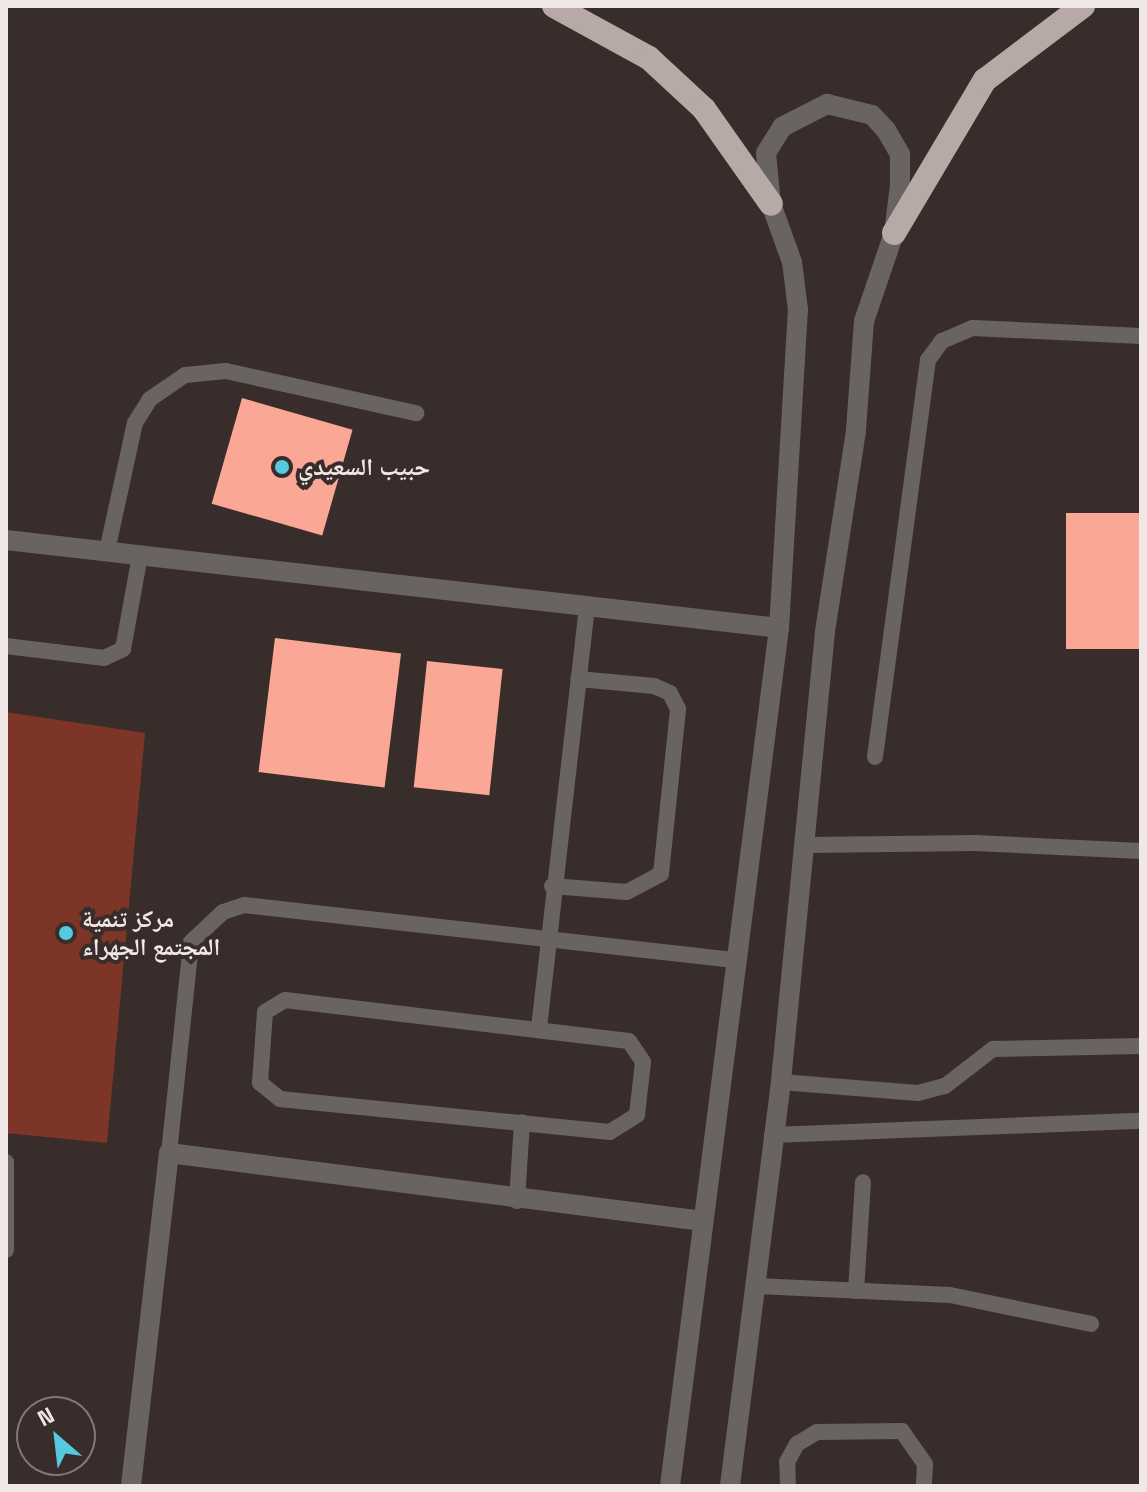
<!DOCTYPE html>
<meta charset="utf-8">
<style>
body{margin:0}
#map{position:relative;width:1147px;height:1492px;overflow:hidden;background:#382d2a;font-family:"Space Grotesk","Noto Naskh Arabic",sans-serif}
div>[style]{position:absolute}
.green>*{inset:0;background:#7d3527}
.building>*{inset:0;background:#faa795;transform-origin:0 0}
.service>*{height:16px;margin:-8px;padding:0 8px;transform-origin:8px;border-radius:8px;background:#696362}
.minor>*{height:20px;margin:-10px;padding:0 10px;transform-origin:10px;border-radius:10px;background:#696362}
.motorway>*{height:24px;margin:-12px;padding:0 12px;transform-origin:12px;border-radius:12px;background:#b7a9a6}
.dots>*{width:22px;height:22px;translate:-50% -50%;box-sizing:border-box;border:4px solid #382d2a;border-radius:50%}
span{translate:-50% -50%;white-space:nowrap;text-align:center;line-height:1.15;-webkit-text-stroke:8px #382d2a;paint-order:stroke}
.poi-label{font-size:24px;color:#f0e8e6;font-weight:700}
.left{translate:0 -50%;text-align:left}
.frame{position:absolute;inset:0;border:8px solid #f0e8e6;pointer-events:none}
.north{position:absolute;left:16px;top:1396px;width:80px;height:80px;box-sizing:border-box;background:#382d2a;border:2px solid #827875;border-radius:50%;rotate:332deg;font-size:22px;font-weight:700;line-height:32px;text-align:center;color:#f0e8e6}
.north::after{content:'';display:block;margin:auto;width:28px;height:36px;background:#56c9e0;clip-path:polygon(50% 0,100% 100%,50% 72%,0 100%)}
</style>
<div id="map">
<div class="green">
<div style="clip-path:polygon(6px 712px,145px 733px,107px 1143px,6px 1133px)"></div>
</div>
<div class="building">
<div style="left:242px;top:398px;width:115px;height:110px;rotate:16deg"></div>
<div style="left:1141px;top:513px;width:136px;height:75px;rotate:90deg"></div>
<div style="left:275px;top:638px;width:127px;height:135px;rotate:7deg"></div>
<div style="left:427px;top:661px;width:76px;height:127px;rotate:6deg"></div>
</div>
<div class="service">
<div style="left:107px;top:551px;width:131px;rotate:-77.7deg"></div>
<div style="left:135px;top:423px;width:28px;rotate:-58deg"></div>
<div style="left:150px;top:399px;width:42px;rotate:-34.4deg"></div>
<div style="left:185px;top:375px;width:41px;rotate:-5.6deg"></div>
<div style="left:226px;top:371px;width:195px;rotate:12.5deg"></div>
<div style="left:6px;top:646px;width:99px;rotate:7deg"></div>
<div style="left:104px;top:658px;width:21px;rotate:-25deg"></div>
<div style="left:123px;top:649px;width:96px;rotate:-79.7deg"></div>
<div style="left:875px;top:757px;width:401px;rotate:-82.4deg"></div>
<div style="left:928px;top:360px;width:24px;rotate:-54deg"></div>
<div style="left:942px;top:341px;width:34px;rotate:-23deg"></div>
<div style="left:973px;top:328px;width:168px;rotate:2.7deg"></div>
<div style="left:809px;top:845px;width:166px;rotate:-0.7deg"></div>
<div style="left:975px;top:843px;width:166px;rotate:2.8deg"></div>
<div style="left:552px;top:886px;width:75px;rotate:4.6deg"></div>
<div style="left:627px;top:892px;width:38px;rotate:-28deg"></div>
<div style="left:661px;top:874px;width:166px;rotate:-84.1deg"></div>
<div style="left:678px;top:709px;width:18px;rotate:-117deg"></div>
<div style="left:670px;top:693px;width:17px;rotate:-156deg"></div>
<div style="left:654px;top:686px;width:76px;rotate:-174.7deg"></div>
<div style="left:285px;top:1000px;width:346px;rotate:6.8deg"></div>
<div style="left:629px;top:1041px;width:25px;rotate:56deg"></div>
<div style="left:643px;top:1062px;width:53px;rotate:96.5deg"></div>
<div style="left:637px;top:1115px;width:32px;rotate:148deg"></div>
<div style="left:610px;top:1132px;width:332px;rotate:-174.3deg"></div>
<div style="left:280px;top:1099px;width:26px;rotate:-141deg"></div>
<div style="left:260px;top:1083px;width:71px;rotate:-86deg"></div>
<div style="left:265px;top:1012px;width:23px;rotate:-31deg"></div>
<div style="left:539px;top:1028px;width:425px;rotate:-83.5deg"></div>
<div style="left:781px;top:1082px;width:137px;rotate:4.6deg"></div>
<div style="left:918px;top:1093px;width:28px;rotate:-15deg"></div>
<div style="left:945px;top:1086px;width:61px;rotate:-37.6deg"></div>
<div style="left:993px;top:1049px;width:148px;rotate:-1.2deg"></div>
<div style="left:772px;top:1135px;width:369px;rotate:-2.2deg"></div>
<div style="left:169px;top:1153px;width:212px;rotate:-84deg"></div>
<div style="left:191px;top:942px;width:44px;rotate:-43.2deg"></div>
<div style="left:223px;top:912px;width:22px;rotate:-18deg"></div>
<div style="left:244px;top:905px;width:495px;rotate:6.4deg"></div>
<div style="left:6px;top:1162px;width:88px;rotate:90deg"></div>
<div style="left:517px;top:1201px;width:79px;rotate:-86.4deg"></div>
<div style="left:754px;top:1286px;width:196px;rotate:2.6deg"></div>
<div style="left:950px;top:1295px;width:144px;rotate:11.6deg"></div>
<div style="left:856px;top:1291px;width:109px;rotate:-86.3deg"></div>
<div style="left:788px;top:1486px;width:24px;rotate:-92deg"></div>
<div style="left:787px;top:1462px;width:21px;rotate:-61deg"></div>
<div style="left:797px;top:1444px;width:23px;rotate:-31deg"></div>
<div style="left:817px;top:1432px;width:85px;rotate:-0.7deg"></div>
<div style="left:902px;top:1431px;width:40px;rotate:55.1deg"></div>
<div style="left:925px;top:1464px;width:22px;rotate:93deg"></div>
</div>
<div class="minor">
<div style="left:6px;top:540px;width:778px;rotate:6.49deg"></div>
<div style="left:131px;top:1486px;width:335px;rotate:-83.5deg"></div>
<div style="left:169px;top:1153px;width:538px;rotate:7.26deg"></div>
<div style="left:670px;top:1486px;width:865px;rotate:-82.76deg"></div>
<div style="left:779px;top:628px;width:319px;rotate:-86.6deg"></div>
<div style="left:798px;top:310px;width:48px;rotate:-97.1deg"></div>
<div style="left:792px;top:262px;width:62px;rotate:-109.9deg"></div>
<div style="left:771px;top:204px;width:51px;rotate:-95.6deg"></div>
<div style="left:766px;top:153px;width:31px;rotate:-58deg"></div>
<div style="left:782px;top:127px;width:51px;rotate:-27.1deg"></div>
<div style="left:827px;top:104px;width:46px;rotate:13.7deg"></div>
<div style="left:872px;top:115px;width:21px;rotate:47deg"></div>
<div style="left:886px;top:130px;width:28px;rotate:60deg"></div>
<div style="left:900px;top:154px;width:31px;rotate:90deg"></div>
<div style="left:900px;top:185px;width:48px;rotate:97.1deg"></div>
<div style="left:894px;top:233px;width:93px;rotate:108.8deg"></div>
<div style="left:864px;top:321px;width:110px;rotate:94.2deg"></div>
<div style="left:856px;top:431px;width:203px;rotate:98.8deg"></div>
<div style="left:825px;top:632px;width:452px;rotate:95.6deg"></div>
<div style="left:781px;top:1082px;width:407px;rotate:97.2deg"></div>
</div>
<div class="motorway">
<div style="left:554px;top:6px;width:108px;rotate:28.7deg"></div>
<div style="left:649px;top:58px;width:75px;rotate:42.8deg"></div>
<div style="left:704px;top:109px;width:116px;rotate:54.8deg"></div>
<div style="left:894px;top:233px;width:178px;rotate:-59.3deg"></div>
<div style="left:985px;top:80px;width:123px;rotate:-37.1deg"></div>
</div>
<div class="dots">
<div style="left:282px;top:467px;background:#56c9e0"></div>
<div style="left:66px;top:933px;background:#56c9e0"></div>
</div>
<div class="poi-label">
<span class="left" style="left:298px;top:467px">حبيب السعيدي</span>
<span class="left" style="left:82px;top:933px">مركز تنمية<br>المجتمع الجهراء</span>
</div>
<div class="frame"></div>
<div class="north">N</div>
</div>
